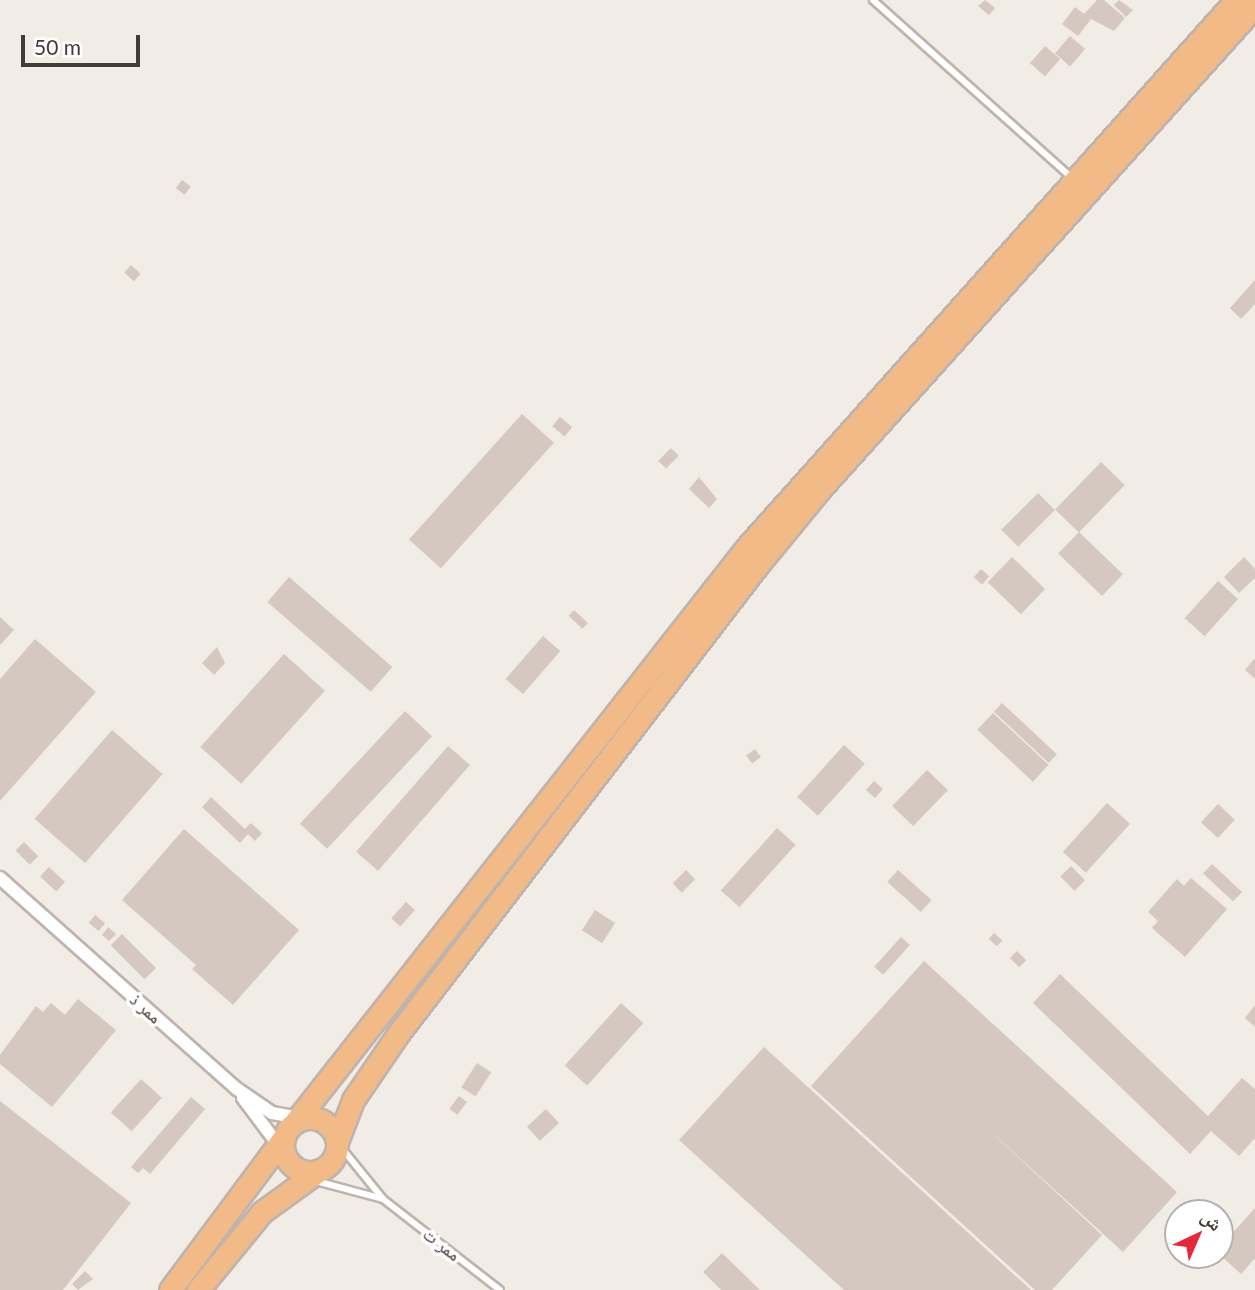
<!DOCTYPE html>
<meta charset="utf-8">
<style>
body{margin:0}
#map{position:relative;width:1255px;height:1290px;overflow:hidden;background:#f1ece6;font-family:Lato,"Noto Naskh Arabic",sans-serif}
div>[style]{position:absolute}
.building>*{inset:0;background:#d5c8c0;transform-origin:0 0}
.roads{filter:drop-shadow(2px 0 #bfb4ad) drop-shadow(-2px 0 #bfb4ad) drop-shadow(0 2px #bfb4ad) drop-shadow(0 -2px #bfb4ad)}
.service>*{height:6px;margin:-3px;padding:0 3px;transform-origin:3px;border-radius:3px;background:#fff}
.minor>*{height:12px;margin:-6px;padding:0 6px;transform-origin:6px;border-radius:6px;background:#fff}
.trunk>*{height:21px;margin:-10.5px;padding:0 10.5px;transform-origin:10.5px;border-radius:10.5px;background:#f2ba87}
.trunk>.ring{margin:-10.5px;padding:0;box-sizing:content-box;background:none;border:21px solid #f2ba87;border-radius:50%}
span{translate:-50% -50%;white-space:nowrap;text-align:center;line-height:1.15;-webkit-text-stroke:7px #fff;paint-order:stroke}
.street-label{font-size:18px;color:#443b36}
.north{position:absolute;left:1164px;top:1199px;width:70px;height:70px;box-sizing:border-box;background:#fff;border:2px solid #b4b1af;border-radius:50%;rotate:44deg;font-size:19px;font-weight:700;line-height:28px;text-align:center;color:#443b36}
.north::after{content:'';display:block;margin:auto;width:24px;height:32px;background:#e62936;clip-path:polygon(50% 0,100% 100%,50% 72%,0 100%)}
.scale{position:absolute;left:21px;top:35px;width:119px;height:32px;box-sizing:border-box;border:4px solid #443b36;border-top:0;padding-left:9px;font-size:21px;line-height:24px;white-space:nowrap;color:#443b36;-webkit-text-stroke:5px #fff;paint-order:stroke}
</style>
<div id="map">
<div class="building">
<div style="clip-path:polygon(985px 0,995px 8px,989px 15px,978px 6px)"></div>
<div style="clip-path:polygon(1097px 0,1104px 0,1125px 18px,1114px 31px,1091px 19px,1078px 36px,1062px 24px,1075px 7px,1084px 14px)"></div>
<div style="clip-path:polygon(1119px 0,1133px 10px,1126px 17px,1114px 5px)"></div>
<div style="left:1070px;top:36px;width:20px;height:23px;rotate:41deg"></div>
<div style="left:1045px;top:46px;width:20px;height:23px;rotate:41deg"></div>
<div style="left:182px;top:180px;width:11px;height:10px;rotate:38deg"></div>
<div style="left:131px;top:265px;width:13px;height:10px;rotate:42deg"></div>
<div style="clip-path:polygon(1255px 280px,1255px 304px,1241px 319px,1230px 308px)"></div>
<div style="left:522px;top:414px;width:43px;height:169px;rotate:42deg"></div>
<div style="left:560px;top:417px;width:16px;height:12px;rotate:40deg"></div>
<div style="left:671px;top:448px;width:11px;height:18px;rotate:45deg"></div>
<div style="left:1101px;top:462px;width:33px;height:66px;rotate:44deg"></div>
<div style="clip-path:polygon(699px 477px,717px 499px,709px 508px,689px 489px)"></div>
<div style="left:1038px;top:493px;width:24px;height:52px;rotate:45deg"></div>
<div style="left:1079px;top:532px;width:61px;height:30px;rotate:44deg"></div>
<div style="left:1012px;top:557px;width:46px;height:35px;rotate:44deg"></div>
<div style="clip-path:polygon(1244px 557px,1255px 569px,1255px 578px,1239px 593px,1224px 577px)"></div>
<div style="left:981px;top:569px;width:11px;height:11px;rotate:41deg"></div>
<div style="left:289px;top:577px;width:137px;height:33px;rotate:41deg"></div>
<div style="left:1218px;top:581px;width:27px;height:50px;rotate:42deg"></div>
<div style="left:574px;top:610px;width:19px;height:8px;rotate:43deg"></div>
<div style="clip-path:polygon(0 617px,14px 630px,0 645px)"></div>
<div style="left:543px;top:636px;width:23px;height:57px;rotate:41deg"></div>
<div style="clip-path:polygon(35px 639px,96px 692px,0 801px,0 679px)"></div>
<div style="clip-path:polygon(217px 647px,225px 663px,214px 675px,202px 663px)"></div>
<div style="left:284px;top:654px;width:55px;height:125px;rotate:42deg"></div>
<div style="clip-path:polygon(1255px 658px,1255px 679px,1245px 670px)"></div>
<div style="left:1002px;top:703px;width:75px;height:12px;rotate:43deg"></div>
<div style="left:405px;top:711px;width:37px;height:154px;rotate:43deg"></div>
<div style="left:993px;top:713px;width:76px;height:23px;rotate:43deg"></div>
<div style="left:112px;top:730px;width:67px;height:118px;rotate:41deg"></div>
<div style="left:844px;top:745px;width:28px;height:70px;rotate:42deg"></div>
<div style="left:448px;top:746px;width:29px;height:140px;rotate:41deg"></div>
<div style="left:755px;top:749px;width:10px;height:11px;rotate:53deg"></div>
<div style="left:927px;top:770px;width:29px;height:50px;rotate:44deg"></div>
<div style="left:874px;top:781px;width:12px;height:12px;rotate:42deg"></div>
<div style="clip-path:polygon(211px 797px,245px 829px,251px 823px,262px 833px,255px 841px,248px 834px,240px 843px,202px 807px)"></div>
<div style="left:1107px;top:803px;width:31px;height:66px;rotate:42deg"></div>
<div style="left:1218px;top:804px;width:23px;height:25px;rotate:43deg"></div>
<div style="left:777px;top:828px;width:25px;height:84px;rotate:42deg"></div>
<div style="clip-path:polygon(184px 829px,299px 930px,233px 1005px,192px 969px,196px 965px,122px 900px)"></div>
<div style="left:24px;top:842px;width:20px;height:12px;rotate:45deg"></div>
<div style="left:1212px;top:864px;width:41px;height:13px;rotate:43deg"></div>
<div style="left:1071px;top:866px;width:20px;height:15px;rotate:45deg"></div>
<div style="left:49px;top:867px;width:22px;height:13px;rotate:43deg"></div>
<div style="left:686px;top:870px;width:13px;height:19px;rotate:45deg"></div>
<div style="left:898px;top:870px;width:45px;height:16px;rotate:42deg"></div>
<div style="clip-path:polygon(1191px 878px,1227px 909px,1185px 957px,1152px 928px,1158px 921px,1148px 912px,1177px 879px,1184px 886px)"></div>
<div style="left:406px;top:902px;width:12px;height:22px;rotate:42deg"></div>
<div style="left:595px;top:910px;width:24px;height:24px;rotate:33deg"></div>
<div style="left:95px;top:915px;width:13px;height:10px;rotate:39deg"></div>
<div style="clip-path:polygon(108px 927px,116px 934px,109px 941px,102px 935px)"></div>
<div style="left:994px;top:933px;width:11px;height:8px;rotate:41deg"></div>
<div style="left:122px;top:934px;width:48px;height:16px;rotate:45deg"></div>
<div style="left:901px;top:937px;width:12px;height:40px;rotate:42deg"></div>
<div style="left:1017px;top:951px;width:13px;height:10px;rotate:45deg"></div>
<div style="clip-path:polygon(924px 961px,1177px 1192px,1123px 1252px,980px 1122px,1102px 1235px,1052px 1290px,1035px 1290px,811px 1086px)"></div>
<div style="clip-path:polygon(1060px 974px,1208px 1116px,1242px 1078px,1255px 1089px,1255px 1138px,1239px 1156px,1211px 1131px,1190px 1154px,1033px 1003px)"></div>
<div style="clip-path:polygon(78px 999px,116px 1030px,52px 1107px,0 1064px,0 1055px,36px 1006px,43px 1012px,51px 1003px,65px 1015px)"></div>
<div style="left:621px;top:1003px;width:30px;height:84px;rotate:42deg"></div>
<div style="clip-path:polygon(1255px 1005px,1255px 1027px,1245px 1018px)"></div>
<div style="clip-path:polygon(764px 1047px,1031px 1290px,844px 1290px,679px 1140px)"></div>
<div style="left:477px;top:1063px;width:17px;height:29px;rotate:33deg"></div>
<div style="left:141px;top:1079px;width:28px;height:45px;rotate:42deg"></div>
<div style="left:459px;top:1096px;width:10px;height:16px;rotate:37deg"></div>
<div style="clip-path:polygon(191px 1097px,205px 1109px,150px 1174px,143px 1168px,138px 1173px,131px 1167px)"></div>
<div style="clip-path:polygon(0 1101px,131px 1203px,63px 1290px,0 1290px)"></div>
<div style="left:546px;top:1109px;width:19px;height:26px;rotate:47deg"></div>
<div style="clip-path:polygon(1255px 1208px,1255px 1258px,1241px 1274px,1220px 1255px,1220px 1247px)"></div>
<div style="clip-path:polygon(722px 1253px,760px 1290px,721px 1290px,703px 1272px)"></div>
<div style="clip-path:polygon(85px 1271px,93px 1279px,78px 1290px,72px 1284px)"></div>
</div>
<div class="roads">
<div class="service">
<div style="left:873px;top:0;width:267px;rotate:41.8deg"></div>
<div style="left:340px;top:1146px;width:68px;rotate:50.9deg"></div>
<div style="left:383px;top:1199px;width:148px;rotate:37.9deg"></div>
<div style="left:316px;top:1181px;width:69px;rotate:15deg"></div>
</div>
<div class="minor">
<div style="left:0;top:878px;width:317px;rotate:41.7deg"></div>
<div style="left:237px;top:1089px;width:42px;rotate:34.4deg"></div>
<div style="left:272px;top:1113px;width:28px;rotate:10deg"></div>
<div style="left:243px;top:1098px;width:70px;rotate:53.1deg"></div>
</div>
<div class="trunk">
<div class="ring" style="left:283px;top:1118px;width:33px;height:33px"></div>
<div style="left:295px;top:1122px;width:731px;rotate:-51.83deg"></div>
<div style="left:747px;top:547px;width:734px;rotate:-48.2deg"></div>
<div style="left:337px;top:1142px;width:45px;rotate:-69.1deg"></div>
<div style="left:353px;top:1100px;width:80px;rotate:-55.7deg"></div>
<div style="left:398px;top:1034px;width:590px;rotate:-52.51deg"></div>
<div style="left:757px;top:566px;width:101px;rotate:-50.6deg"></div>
<div style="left:821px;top:488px;width:649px;rotate:-48deg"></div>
<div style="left:170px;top:1290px;width:191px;rotate:-53.3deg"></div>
<div style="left:198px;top:1290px;width:101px;rotate:-50.6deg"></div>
<div style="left:262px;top:1212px;width:72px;rotate:-35.9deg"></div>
</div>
</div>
<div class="street-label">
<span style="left:146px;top:1008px;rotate:42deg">ممر ذ</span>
<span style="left:442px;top:1244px;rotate:38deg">ممر ت</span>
</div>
<div class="north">ش</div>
<div class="scale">50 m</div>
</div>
